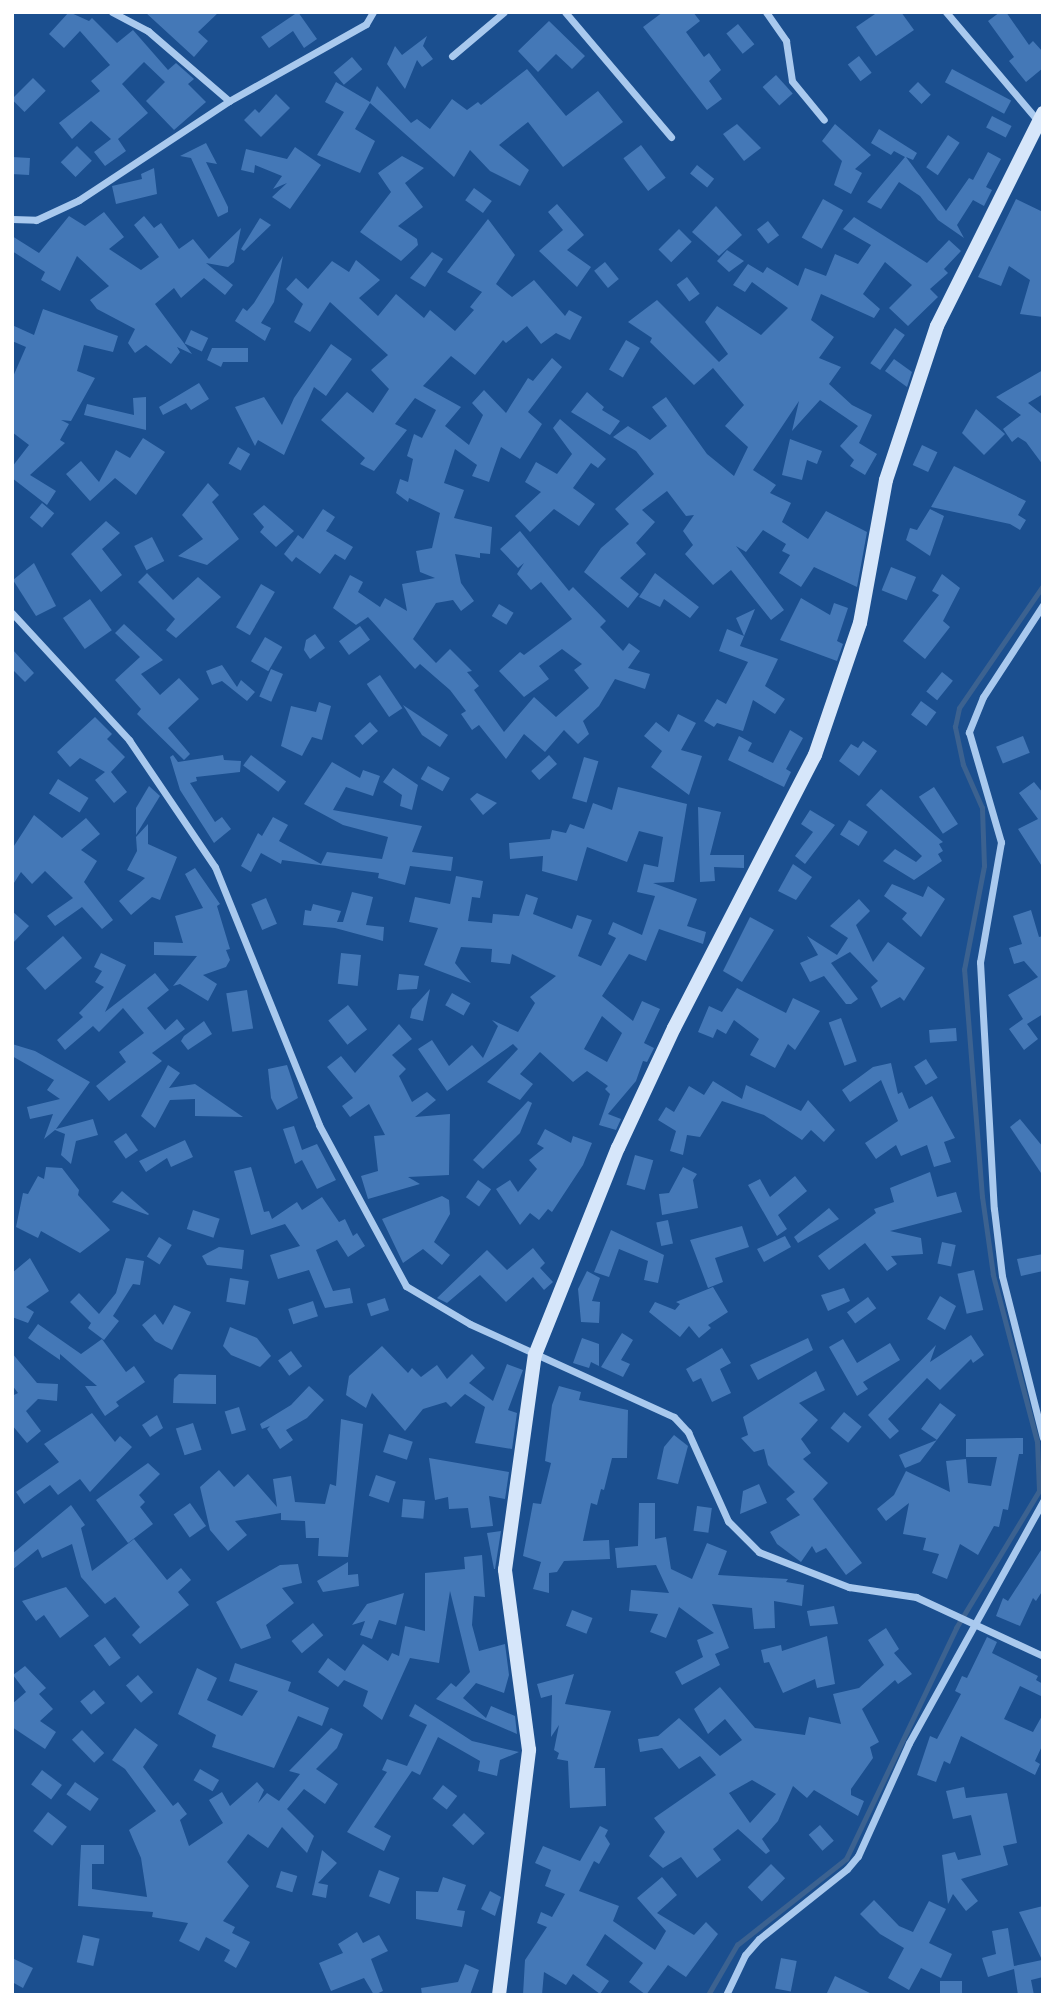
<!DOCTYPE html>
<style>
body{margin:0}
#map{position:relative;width:1055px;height:2007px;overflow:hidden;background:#1b4f8f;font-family:Rubik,sans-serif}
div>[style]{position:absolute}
.stream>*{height:4.5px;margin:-2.25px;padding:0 2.25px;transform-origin:2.25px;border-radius:2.25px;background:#3c6290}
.building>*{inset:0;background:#4478b7;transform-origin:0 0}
.street>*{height:7px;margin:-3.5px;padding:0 3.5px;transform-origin:3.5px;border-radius:3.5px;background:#a9c9ee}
.secondary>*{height:14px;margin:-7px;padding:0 7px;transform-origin:7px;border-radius:7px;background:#d6e6fa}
span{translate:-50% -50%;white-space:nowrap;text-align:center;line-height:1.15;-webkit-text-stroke:7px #1b4f8f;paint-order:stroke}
.frame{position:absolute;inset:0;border:14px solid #fff;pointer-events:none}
</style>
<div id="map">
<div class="stream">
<div style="left:708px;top:1995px;width:58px;rotate:-59.9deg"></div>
<div style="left:737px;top:1945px;width:139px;rotate:-38.3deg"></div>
<div style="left:846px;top:1859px;width:256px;rotate:-64.5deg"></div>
<div style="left:956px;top:1628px;width:160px;rotate:-58.8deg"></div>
<div style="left:1039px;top:1491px;width:49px;rotate:-92.3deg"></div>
<div style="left:1037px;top:1442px;width:173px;rotate:-104.8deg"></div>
<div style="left:993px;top:1275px;width:79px;rotate:-98deg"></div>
<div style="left:982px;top:1197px;width:228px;rotate:-94.5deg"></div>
<div style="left:964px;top:970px;width:106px;rotate:-79.1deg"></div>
<div style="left:984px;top:866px;width:58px;rotate:-92deg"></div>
<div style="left:982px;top:808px;width:47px;rotate:-113.8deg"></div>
<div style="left:963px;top:765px;width:39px;rotate:-102deg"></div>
<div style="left:955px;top:727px;width:19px;rotate:-78deg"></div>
<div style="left:959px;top:708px;width:148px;rotate:-55.5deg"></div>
</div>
<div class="building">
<div style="clip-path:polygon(69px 12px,89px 21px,92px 18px,117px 43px,133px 30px,168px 70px,176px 63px,194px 79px,188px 84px,206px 102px,174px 130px,146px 101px,165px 82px,144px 62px,122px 84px,148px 113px,118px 139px,126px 151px,105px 166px,94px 152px,111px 139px,91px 121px,72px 139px,59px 123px,100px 91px,91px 81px,110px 65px,80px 31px,64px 48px,49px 34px)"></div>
<div style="clip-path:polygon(145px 12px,219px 12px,198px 32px,208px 41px,194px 57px)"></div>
<div style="clip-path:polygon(298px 12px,317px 39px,304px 48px,293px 31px,269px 48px,261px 37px)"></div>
<div style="clip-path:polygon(663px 12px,693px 12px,700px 21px,686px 32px,704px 57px,709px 53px,721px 70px,709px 81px,722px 99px,707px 110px,643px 27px)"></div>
<div style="clip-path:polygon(878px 12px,901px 12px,914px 30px,876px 56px,856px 27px)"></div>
<div style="clip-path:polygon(1000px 12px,1006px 12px,1029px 45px,1033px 41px,1043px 52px,1043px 68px,1026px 82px,1009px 61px,1014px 57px,988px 21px)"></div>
<div style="clip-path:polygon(549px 21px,585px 56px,572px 69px,556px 54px,538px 72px,518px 51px)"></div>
<div style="left:738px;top:24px;width:26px;height:15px;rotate:51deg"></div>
<div style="clip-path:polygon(427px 36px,423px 46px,433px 59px,422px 67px,417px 60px,405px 89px,387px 64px,395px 46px,402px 55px)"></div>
<div style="left:859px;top:56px;width:21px;height:14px;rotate:53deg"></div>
<div style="left:352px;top:57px;width:16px;height:24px;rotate:50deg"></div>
<div style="clip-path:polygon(527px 69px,566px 116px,598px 91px,623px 122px,563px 167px,528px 122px,499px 145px,529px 170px,520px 186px,490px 171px,470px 150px,454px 177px,370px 103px,355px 129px,375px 141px,360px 173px,317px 155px,344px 112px,325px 102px,336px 82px,370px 102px,377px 86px,411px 123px,417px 119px,430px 129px,452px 99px,467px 110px,478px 102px,481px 105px)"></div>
<div style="left:952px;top:69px;width:67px;height:15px;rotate:28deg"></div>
<div style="left:776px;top:75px;width:25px;height:18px;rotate:48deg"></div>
<div style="left:33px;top:78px;width:18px;height:30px;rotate:45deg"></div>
<div style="left:918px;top:82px;width:18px;height:13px;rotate:45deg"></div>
<div style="clip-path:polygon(276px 94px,290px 108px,261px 137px,244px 120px,255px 109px,259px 113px)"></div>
<div style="left:992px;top:116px;width:22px;height:13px;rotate:27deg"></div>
<div style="clip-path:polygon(737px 124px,761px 148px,744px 161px,723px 134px)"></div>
<div style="clip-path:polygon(835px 124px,871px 155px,855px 169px,862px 173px,851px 194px,834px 185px,842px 161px,822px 141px)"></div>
<div style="clip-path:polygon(879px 129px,917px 153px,913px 160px,906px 157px,946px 211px,969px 178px,973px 180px,988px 152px,1001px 159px,986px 187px,992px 190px,984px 206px,973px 200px,957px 225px,964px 238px,938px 220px,920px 196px,899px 182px,881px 209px,867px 202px,905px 157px,894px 151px,891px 155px,871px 143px)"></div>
<div style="left:948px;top:135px;width:14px;height:39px;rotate:34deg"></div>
<div style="clip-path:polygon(206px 143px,217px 164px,206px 162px,228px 207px,228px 212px,218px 217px,191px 158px,180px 156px)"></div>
<div style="left:641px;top:145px;width:41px;height:22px;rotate:53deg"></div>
<div style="left:77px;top:146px;width:21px;height:23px;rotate:45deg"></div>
<div style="clip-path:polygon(295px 147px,321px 165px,290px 209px,272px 197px,287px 183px,273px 189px,282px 176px,255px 165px,254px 173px,241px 170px,246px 149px,287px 159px)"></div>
<div style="clip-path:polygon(402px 156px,424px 168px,405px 183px,423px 207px,398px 226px,417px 239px,418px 245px,401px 261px,360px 232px,391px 192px,378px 173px)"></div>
<div style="left:12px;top:157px;width:18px;height:17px;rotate:3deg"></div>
<div style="left:697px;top:165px;width:22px;height:11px;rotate:39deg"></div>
<div style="clip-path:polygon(154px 168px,157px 194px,116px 204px,112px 186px,142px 179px,141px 174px)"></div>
<div style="left:474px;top:188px;width:22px;height:15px;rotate:36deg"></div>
<div style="left:823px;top:199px;width:23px;height:44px;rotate:29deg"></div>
<div style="clip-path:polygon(1016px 199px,1043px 212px,1043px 317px,1020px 314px,1030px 280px,1009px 266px,1001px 286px,978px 277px)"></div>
<div style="clip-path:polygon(557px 204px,584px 235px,567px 250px,591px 267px,577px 287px,539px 251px,563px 230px,548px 212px)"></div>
<div style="clip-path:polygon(716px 206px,742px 235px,719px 256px,692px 232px)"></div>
<div style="clip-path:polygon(104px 212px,124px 237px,109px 249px,141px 270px,159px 257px,134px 225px,144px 216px,154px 228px,161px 223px,179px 249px,193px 239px,209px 259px,241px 228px,234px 262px,228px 267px,206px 263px,233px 285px,225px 295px,204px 278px,181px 298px,174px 288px,155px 304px,192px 354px,177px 347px,180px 352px,171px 364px,146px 345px,135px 353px,128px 343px,135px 329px,97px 309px,90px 300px,109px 286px,77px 256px,60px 291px,41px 280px,45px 272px,12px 251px,12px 236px,39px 253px,69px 216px,85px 226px)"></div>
<div style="clip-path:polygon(854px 217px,927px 263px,949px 240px,961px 251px,944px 269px,948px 273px,930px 289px,938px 297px,908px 326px,889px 308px,912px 285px,885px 262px,863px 294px,880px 309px,874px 318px,821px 294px,811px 320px,834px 337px,819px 358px,841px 367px,829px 384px,852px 405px,872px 415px,859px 443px,877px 454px,865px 475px,850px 466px,854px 460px,840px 446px,858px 426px,820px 400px,792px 431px,799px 401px,753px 470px,776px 485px,770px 493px,791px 503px,782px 522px,808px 539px,826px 511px,867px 532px,857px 587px,814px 567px,801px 587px,779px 573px,790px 555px,782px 551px,786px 544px,763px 530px,746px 552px,736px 546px,784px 610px,771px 620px,731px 570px,713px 585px,685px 554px,693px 545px,683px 531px,694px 515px,686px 516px,667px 491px,642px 510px,655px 522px,636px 543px,646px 554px,620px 578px,639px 594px,628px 608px,584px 572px,601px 548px,629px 524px,615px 509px,654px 474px,636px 451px,613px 437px,628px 426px,650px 440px,667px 426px,652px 407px,666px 397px,707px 454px,734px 476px,748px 447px,725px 426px,744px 405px,713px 368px,694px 385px,650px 342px,652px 338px,628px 322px,657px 300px,719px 362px,728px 354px,705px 322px,717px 306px,761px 335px,788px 308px,752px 282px,745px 292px,733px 285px,748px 264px,763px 273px,767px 267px,798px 286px,805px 268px,826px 276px,835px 254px,858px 264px,871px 245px,843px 229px)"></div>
<div style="clip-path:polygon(260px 218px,271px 225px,244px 251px,241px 249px)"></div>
<div style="clip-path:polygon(488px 219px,515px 255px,496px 284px,512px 297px,534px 280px,565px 316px,569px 310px,582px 317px,570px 340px,556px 333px,541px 344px,527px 326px,506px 343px,503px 340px,475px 375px,451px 356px,423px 386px,461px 407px,445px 426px,469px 445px,483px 415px,472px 403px,484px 390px,506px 413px,528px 378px,533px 381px,552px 358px,562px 367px,528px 412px,542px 424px,520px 459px,501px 447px,489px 482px,472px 476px,477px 465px,455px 449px,444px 483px,464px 490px,454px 518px,492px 527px,490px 554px,480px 553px,480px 558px,455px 554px,461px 583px,474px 601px,461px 611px,453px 600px,436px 603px,413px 639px,436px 663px,450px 649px,472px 671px,467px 672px,479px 686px,474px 690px,504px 732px,534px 697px,556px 717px,589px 688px,574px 670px,582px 664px,562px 649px,539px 666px,549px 679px,524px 697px,499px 671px,520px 652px,524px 655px,572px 619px,541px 582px,531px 590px,517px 574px,524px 563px,518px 568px,500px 549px,520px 531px,569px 591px,573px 587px,606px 621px,600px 627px,623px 651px,629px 643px,640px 651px,628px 668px,650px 674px,645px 689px,615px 679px,599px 706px,583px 721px,589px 734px,578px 744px,564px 730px,545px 752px,524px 734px,506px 759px,479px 725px,472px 730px,461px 714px,466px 711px,450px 690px,420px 664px,415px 669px,368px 617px,356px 625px,333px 608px,350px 575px,363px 582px,358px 592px,380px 607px,385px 598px,407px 611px,402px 584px,435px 578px,420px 572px,416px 551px,432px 548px,440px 513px,409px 498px,408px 502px,396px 493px,400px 479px,408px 482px,413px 459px,407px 456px,414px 434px,422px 438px,436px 410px,415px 398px,395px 424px,407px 430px,374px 471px,360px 464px,365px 458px,321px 420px,347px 392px,373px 413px,389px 389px,371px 370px,388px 355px,330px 302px,310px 332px,294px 322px,303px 304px,286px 289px,296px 278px,308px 289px,332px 261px,349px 272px,356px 260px,380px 280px,359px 298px,378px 316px,396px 294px,424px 318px,430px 310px,455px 331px,474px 310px,470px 307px,482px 292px,447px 272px)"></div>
<div style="left:768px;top:221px;width:18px;height:14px;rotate:52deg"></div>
<div style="left:679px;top:229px;width:18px;height:29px;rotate:45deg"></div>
<div style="clip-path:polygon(727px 250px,744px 261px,729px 272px,717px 261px)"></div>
<div style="clip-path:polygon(432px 252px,443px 259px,425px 287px,410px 278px)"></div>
<div style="clip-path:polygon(283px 256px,274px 302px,261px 323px,271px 328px,265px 341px,235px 321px,243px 308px,247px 311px,254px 303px)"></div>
<div style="left:605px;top:262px;width:22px;height:14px;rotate:51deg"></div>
<div style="left:687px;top:277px;width:21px;height:13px;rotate:53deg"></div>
<div style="clip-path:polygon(43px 309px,118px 336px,113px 352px,84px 345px,77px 371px,95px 378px,71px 421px,61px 420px,69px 424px,60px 440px,65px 443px,30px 475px,56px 491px,47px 505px,12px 478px,12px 467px,29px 445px,12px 432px,12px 379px,26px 347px,12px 341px,12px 325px,34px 335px)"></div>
<div style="left:895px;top:328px;width:12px;height:43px;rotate:35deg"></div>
<div style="left:191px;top:330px;width:19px;height:15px;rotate:25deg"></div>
<div style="left:626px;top:340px;width:16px;height:34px;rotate:30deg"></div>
<div style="clip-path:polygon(331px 344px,352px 359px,326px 396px,314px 387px,284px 455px,258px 440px,255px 446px,235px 407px,264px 397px,282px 425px,294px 398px)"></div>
<div style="clip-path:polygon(212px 348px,248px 348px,248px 362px,223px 362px,221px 367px,207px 360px)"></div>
<div style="clip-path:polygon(894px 359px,912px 372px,907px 387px,885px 371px)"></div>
<div style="clip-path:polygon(1043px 370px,1043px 394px,1028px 403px,1043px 415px,1043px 465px,1026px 442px,1018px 437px,1012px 442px,1003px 429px,1021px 415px,996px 397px)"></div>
<div style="clip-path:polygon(199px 383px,209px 399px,191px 410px,186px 403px,163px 415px,159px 407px)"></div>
<div style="clip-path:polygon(587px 392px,604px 407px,602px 410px,620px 421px,610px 435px,571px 412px)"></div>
<div style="clip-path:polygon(146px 397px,146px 430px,84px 415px,87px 404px,134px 415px,133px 398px)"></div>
<div style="clip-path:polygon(976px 409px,1005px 434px,984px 455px,962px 433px)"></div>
<div style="clip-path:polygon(560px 419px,606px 459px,598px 468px,591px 463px,573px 488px,595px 504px,579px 526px,554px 509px,530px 532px,515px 516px,541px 492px,525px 482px,536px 462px,557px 474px,572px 454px,553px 428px)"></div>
<div style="clip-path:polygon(143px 438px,165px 452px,136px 495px,115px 478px,90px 501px,66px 474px,81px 461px,99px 482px,116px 450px,130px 458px)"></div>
<div style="clip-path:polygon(790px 439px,822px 451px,817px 464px,807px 460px,802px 480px,782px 475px)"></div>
<div style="left:922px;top:445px;width:17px;height:22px;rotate:25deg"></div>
<div style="left:238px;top:447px;width:14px;height:19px;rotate:30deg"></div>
<div style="clip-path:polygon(954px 466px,1026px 501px,1018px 515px,1026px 520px,1020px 530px,1010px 524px,931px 507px)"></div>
<div style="clip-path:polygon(208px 483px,219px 495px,212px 502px,239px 539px,207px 565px,178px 556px,203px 539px,182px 515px)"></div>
<div style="left:42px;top:503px;width:16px;height:19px;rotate:40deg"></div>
<div style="clip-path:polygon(264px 505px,294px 531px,276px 547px,260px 532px,264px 527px,253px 514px)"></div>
<div style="clip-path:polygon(323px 509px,335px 517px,326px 531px,353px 547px,345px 560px,335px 554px,320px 574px,296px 557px,292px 562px,284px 554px,298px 535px,303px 539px)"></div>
<div style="clip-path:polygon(930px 509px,944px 516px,930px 556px,906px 540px,910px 528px,917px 530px)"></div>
<div style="clip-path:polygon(106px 521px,120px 533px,102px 549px,122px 575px,101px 592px,71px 554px)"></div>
<div style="left:152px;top:537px;width:27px;height:20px;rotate:63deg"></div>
<div style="clip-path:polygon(34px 563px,56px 606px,36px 616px,13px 580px)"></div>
<div style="left:891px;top:567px;width:27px;height:25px;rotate:22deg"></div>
<div style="clip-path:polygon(147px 573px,173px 600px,198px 577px,221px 597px,176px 638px,166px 630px,175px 619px,138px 582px)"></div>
<div style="clip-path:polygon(655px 573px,699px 607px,690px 618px,664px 599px,660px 607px,639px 597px)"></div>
<div style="clip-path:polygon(942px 574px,960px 588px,943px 621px,950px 627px,925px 659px,903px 641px,939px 595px,932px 591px)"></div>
<div style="left:261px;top:584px;width:16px;height:50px;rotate:30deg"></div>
<div style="clip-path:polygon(801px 598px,830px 615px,834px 603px,848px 608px,837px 641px,843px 644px,837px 661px,780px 640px)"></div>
<div style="left:90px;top:599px;width:38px;height:33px;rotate:55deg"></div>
<div style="left:499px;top:604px;width:17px;height:14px;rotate:31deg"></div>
<div style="clip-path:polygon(755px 609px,740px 646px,778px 659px,765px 686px,785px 699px,775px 714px,753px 700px,743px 731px,717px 723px,714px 727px,704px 721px,717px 699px,726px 704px,748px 662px,719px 651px,727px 629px,744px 636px,736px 618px)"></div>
<div style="clip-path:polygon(124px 624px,163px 660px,141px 674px,160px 695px,179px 678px,199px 699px,168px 728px,190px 754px,184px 760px,137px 714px,141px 709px,115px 680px,140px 657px,115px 633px)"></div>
<div style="left:360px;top:626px;width:17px;height:26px;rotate:54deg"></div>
<div style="clip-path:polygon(315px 634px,325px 648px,310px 659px,304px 650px,306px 640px)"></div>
<div style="left:265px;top:637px;width:20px;height:28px;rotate:30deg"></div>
<div style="clip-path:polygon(12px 649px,34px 673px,25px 682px,12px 669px)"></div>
<div style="clip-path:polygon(222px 665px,237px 687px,241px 680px,255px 692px,247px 701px,222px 681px,212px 685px,206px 671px)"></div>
<div style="left:271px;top:669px;width:13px;height:30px;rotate:23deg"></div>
<div style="left:942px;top:672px;width:14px;height:25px;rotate:39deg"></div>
<div style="left:380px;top:675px;width:40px;height:16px;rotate:56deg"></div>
<div style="left:921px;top:701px;width:19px;height:17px;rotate:36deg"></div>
<div style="clip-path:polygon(319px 702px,331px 706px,322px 740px,312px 737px,302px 756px,281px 746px,291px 706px,316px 712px)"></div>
<div style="clip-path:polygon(403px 705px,448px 735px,440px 747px,422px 735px)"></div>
<div style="clip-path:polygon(678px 714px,696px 723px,681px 750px,702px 756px,689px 795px,651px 767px,662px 751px,644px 736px,656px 722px,669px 732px)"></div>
<div style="clip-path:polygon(95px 717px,112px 734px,107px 739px,125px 757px,111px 772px,127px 792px,114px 803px,95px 780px,105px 772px,80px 758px,70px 767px,57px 752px)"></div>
<div style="left:370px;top:722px;width:12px;height:21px;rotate:48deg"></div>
<div style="clip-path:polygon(790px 730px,803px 738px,786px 769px,791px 772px,784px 787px,728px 760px,739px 736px,752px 743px,748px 751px,773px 763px)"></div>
<div style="left:1023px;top:736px;width:18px;height:29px;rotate:68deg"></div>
<div style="clip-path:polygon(863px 741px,877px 751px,859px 776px,839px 761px,851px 744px,858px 748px)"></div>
<div style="clip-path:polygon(173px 755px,178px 762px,223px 755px,224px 760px,241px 761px,240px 772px,196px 777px,197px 781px,190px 783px,215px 822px,222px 817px,231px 829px,214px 843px,180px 790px,170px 757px)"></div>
<div style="left:251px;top:755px;width:44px;height:13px;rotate:37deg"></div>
<div style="left:549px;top:755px;width:12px;height:24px;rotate:48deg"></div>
<div style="left:584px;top:757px;width:15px;height:43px;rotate:16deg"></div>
<div style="clip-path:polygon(332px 762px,360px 778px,363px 770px,380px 776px,373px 796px,346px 787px,333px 810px,422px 826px,412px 852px,453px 857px,451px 871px,410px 866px,405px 885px,378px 878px,379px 873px,282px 860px,281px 864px,261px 853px,251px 872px,241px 866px,258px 833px,262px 836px,273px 817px,288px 825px,279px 841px,321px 864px,327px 852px,382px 859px,388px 837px,343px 825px,304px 804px)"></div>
<div style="left:428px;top:766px;width:25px;height:15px;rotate:29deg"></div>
<div style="clip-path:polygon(393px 768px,418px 785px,412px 810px,400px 806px,402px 795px,383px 782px)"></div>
<div style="left:58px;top:779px;width:36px;height:17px;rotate:32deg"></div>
<div style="clip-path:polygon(1034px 782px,1043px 793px,1043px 868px,1018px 829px,1038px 819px,1019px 793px)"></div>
<div style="clip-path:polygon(149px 786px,160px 796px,136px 835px,136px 808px)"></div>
<div style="clip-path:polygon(evenodd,618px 787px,687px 804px,674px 882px,653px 883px,697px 899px,687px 926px,706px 932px,703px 944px,659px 929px,646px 961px,629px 954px,602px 996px,633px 1021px,642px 1001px,660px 1009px,644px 1043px,654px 1048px,647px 1062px,643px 1061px,636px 1081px,608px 1114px,621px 1119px,616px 1130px,599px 1125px,610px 1094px,605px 1089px,608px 1086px,587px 1071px,573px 1082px,540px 1052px,520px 1074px,533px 1084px,520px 1100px,487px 1082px,518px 1049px,513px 1044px,447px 1091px,418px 1049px,432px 1040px,449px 1066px,472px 1045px,483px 1058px,498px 1026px,492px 1020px,518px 1032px,535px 1003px,530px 997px,556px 976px,512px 954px,510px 964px,491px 962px,492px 949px,461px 947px,455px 963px,471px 983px,424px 965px,438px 928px,409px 922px,415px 897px,450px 904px,456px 876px,483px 881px,480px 898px,472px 897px,468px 921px,492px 923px,493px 914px,519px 916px,526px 894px,538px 898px,533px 914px,572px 929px,577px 915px,592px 920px,578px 956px,601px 966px,616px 938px,608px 934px,613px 922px,642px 935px,655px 896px,637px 892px,644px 864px,658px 867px,663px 837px,639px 831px,627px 862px,587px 847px,577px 881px,542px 871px,543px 856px,510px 859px,509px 843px,550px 839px,552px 830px,566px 833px,570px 824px,584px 829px,593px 803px,612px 810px,618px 787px,602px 1016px,622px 1033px,607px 1062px,584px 1049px,602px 1016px)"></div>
<div style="left:934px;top:787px;width:44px;height:18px;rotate:57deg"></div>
<div style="clip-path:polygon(881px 789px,943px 842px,939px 844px,943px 851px,938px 854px,942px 861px,914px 880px,883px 861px,895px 849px,916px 862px,922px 856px,866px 805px)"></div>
<div style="clip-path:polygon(477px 793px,497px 803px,483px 815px,470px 799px)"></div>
<div style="clip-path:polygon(698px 807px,721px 812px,710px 855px,744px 855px,744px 868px,714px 867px,715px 881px,700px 882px)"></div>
<div style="clip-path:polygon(810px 810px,835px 825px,805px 864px,795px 856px,813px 832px,801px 824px)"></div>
<div style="clip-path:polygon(34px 815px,62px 838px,86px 818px,100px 834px,81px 850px,97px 861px,84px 882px,113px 920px,102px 929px,82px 907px,55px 926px,47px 916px,73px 898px,45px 871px,32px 884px,21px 872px,12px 886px,12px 849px)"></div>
<div style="left:849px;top:820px;width:22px;height:17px;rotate:32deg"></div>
<div style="clip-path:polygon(148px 824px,148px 844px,177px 857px,160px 900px,152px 897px,131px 915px,119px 901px,145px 878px,127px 870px,137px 851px,136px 837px)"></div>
<div style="clip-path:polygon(793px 864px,812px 877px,796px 900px,778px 891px)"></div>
<div style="clip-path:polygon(195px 868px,220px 904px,217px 906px,230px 949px,226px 950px,230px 960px,226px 967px,203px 975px,217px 984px,208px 1001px,180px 984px,173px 986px,197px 956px,154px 955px,154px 942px,183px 943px,175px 916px,203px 908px,185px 874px)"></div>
<div style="clip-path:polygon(892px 884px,923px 897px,928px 886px,945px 899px,921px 937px,902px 919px,907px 913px,884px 896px)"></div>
<div style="clip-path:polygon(352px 892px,373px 897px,366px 925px,384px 927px,383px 941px,335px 928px,303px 925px,305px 910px,311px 911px,313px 904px,341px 911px,337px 922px,343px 922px)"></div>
<div style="left:266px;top:898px;width:28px;height:16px;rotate:67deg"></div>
<div style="clip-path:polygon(859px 899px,870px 911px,856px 925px,873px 962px,888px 942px,925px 968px,904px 1001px,900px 997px,881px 1008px,871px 987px,878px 981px,850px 952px,831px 963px,858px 999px,851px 1004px,846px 1004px,824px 976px,810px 982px,800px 963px,818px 955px,807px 936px,837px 955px,848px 938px,830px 926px)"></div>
<div style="clip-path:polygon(1031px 910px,1039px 937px,1043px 936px,1043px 1014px,1027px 1024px,1038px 1039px,1024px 1050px,1009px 1029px,1023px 1019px,1008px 995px,1038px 977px,1024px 961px,1014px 964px,1009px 948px,1022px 944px,1013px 916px)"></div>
<div style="clip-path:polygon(12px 911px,29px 926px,12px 944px)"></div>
<div style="clip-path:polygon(750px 917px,774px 930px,742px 982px,723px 971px)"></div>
<div style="left:63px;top:936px;width:29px;height:49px;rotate:49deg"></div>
<div style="clip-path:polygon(101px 953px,126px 965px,105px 1012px,155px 973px,169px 990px,147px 1008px,165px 1030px,177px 1019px,185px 1029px,152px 1053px,162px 1061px,109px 1101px,96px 1086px,126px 1062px,119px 1052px,144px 1033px,123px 1008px,99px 1032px,93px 1026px,65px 1050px,57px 1040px,83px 1017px,79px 1013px,104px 987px,95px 982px,102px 971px,94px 967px)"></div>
<div style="left:341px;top:953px;width:20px;height:31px;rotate:6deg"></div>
<div style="clip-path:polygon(399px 974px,419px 976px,417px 989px,397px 990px)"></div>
<div style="clip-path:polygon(737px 988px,786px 1013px,793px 998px,820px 1011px,795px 1050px,788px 1044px,775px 1068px,750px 1055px,759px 1039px,734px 1020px,726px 1034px,717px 1029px,713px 1038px,698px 1032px,709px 1006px,722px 1012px)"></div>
<div style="clip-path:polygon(430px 989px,423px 1021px,410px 1018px,412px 1009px)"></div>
<div style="left:247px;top:990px;width:39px;height:21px;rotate:81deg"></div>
<div style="left:452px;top:993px;width:21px;height:14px;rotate:29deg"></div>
<div style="left:348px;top:1005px;width:31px;height:25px;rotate:52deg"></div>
<div style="left:841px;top:1018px;width:46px;height:13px;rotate:70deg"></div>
<div style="clip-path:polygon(204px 1021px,212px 1034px,188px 1050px,181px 1041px,184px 1036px)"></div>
<div style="clip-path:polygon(399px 1024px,412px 1039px,392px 1055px,406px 1069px,399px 1076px,412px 1102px,427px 1092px,436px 1100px,415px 1117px,450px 1114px,449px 1175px,408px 1177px,420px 1184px,368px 1199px,361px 1176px,378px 1171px,374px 1136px,385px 1135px,369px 1104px,350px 1117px,342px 1106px,353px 1098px,327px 1067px,341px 1056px,355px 1073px)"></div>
<div style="left:956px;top:1028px;width:13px;height:27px;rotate:86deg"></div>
<div style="clip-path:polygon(12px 1044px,35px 1051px,90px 1082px,56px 1129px,93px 1119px,98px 1135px,76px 1141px,71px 1164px,61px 1155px,65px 1134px,55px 1130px,44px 1139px,53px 1114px,30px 1119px,27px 1107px,60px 1099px,47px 1090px,54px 1080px,12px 1056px)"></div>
<div style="left:926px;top:1059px;width:22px;height:14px;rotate:58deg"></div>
<div style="clip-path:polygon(891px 1063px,898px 1094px,902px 1092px,909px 1109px,932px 1096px,955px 1138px,944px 1142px,951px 1162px,934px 1167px,927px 1145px,901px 1156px,896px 1145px,876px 1159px,865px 1143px,898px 1121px,881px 1080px,850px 1102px,842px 1090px,873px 1067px)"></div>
<div style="clip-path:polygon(168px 1065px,180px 1073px,169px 1088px,195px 1084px,243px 1117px,195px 1116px,195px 1099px,170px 1100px,155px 1128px,141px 1116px)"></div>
<div style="clip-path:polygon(287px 1065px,298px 1098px,277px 1110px,271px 1098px,268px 1069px)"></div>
<div style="clip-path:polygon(713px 1081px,742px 1099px,746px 1085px,801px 1111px,808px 1100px,835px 1130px,824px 1142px,811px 1130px,802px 1140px,764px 1115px,722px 1101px,700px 1137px,687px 1135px,683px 1155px,670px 1151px,676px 1131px,658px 1120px,666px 1107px,674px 1112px,689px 1086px,704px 1095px)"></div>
<div style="clip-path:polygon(528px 1101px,532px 1103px,520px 1133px,483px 1169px,473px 1160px)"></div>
<div style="clip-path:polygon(1020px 1119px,1043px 1147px,1043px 1176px,1010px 1127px)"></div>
<div style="clip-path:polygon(294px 1126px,302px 1150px,317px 1144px,336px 1180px,317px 1189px,302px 1160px,295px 1164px,283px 1129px)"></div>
<div style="clip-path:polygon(545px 1129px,571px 1143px,573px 1136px,592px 1143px,583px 1165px,552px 1212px,548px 1209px,539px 1220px,530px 1213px,520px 1225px,496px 1189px,510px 1180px,518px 1192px,537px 1169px,529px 1160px,544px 1148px,537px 1144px)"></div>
<div style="left:126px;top:1133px;width:21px;height:15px;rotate:55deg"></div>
<div style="clip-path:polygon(185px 1140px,193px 1157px,171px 1167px,167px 1158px,146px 1172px,139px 1161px)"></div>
<div style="left:635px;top:1155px;width:19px;height:31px;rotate:16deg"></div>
<div style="clip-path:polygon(46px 1167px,62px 1168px,79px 1190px,78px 1195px,110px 1230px,80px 1253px,41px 1231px,38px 1238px,16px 1227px,23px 1193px,28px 1194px,38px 1176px,44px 1179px)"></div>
<div style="clip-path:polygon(251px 1167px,264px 1212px,269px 1211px,272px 1219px,297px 1202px,302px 1210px,322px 1197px,339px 1222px,345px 1219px,353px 1236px,357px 1233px,365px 1246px,348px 1257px,337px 1240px,316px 1250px,333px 1291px,350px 1288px,353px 1303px,325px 1308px,309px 1270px,278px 1279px,270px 1255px,300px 1246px,285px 1224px,251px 1235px,234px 1171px)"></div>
<div style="clip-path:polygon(683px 1167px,697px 1174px,693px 1180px,698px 1208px,662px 1215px,659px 1194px,669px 1193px)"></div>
<div style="clip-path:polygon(930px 1172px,937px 1197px,956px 1192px,962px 1212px,890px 1231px,921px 1238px,923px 1254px,891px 1256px,897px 1264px,887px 1271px,865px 1243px,829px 1270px,818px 1256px,876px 1213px,874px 1209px,894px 1202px,890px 1188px)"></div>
<div style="clip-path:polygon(795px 1176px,807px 1191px,778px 1215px,787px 1229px,777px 1236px,748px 1185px,760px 1179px,770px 1197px)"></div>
<div style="left:478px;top:1180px;width:16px;height:21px;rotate:35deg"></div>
<div style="clip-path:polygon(122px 1191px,149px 1214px,148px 1215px,112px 1202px)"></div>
<div style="clip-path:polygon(442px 1196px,449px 1200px,450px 1214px,434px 1242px,450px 1255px,442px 1265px,423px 1249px,403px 1263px,382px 1219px)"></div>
<div style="clip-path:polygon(829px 1208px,839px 1219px,798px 1243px,794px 1237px)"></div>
<div style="left:193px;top:1210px;width:28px;height:20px;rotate:18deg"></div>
<div style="left:668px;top:1220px;width:24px;height:12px;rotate:78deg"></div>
<div style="clip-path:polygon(742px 1226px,749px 1247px,715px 1258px,723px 1282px,708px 1288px,690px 1240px)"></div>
<div style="clip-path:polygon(611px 1230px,664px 1255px,658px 1283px,644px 1280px,648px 1261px,619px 1249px,609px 1277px,594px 1272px)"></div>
<div style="clip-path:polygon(785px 1236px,791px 1247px,764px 1262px,757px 1249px)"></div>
<div style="left:159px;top:1237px;width:15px;height:23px;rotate:32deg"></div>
<div style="left:942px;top:1242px;width:14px;height:22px;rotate:12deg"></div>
<div style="clip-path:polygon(219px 1247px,244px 1250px,242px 1269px,207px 1265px,202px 1256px)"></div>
<div style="clip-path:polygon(533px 1248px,545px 1263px,540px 1268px,553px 1282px,544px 1290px,533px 1277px,506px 1302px,480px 1275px,447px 1303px,437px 1298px,487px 1250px,507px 1270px)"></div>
<div style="clip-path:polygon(1043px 1254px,1043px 1271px,1021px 1276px,1017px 1259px)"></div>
<div style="clip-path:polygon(30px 1258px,49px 1291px,26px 1307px,34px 1312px,28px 1323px,12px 1317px,12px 1273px)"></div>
<div style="clip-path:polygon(126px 1258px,144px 1261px,140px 1285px,133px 1284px,113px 1316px,119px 1321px,104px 1340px,88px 1328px,91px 1323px,70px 1302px,79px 1293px,99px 1314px,116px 1293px)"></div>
<div style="left:974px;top:1270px;width:41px;height:17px;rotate:77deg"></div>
<div style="clip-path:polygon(587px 1271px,600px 1278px,592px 1301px,600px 1302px,599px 1323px,581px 1322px,578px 1289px)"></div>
<div style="left:230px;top:1278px;width:19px;height:24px;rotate:9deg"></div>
<div style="clip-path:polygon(713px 1287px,728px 1312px,708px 1325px,711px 1328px,699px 1338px,689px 1326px,680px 1337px,649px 1312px,655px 1302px,675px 1310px,680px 1304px,676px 1302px)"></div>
<div style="clip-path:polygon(844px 1288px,850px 1301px,828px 1311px,821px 1295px)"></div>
<div style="clip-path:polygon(940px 1296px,956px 1306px,945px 1330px,927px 1319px)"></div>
<div style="left:868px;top:1297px;width:14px;height:26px;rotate:54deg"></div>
<div style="left:385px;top:1298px;width:13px;height:19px;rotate:72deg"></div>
<div style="left:313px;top:1301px;width:16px;height:26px;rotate:72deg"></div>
<div style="clip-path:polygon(174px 1305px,191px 1312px,172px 1350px,155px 1341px,142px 1325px,155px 1314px,163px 1325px)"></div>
<div style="clip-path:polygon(38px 1324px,81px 1354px,102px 1339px,126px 1372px,134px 1366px,145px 1382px,116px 1402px,119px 1406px,105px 1416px,85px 1386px,97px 1386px,60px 1354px,60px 1360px,28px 1338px)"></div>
<div style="clip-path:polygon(230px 1327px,257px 1338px,271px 1356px,260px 1367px,231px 1355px,223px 1346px)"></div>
<div style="clip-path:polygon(622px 1333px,633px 1340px,621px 1360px,630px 1364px,623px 1377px,601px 1367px)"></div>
<div style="clip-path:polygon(971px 1335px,984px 1355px,973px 1363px,971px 1359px,940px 1390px,927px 1378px,888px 1419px,899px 1431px,890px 1439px,868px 1415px,936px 1345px,930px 1362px)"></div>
<div style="clip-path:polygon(582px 1338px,599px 1344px,599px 1366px,591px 1362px,589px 1368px,573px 1363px)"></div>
<div style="clip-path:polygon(808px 1338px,813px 1350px,758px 1380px,750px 1365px)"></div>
<div style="clip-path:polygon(843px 1339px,857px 1363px,890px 1343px,900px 1360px,863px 1382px,868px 1389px,857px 1396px,829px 1347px)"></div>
<div style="clip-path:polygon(382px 1346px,408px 1373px,412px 1368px,421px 1377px,437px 1365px,447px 1379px,472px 1354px,485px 1368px,469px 1383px,493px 1401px,507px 1364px,523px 1370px,508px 1410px,517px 1413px,512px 1449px,475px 1443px,485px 1407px,465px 1394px,451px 1407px,446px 1402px,423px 1409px,405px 1431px,372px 1393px,366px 1408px,346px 1395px,349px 1376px)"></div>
<div style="clip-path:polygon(722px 1348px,731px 1363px,720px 1369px,731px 1393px,712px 1402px,701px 1378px,693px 1382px,686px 1369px)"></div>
<div style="left:291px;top:1351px;width:19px;height:16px;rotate:54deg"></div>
<div style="clip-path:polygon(12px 1353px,37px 1383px,58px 1384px,57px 1401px,38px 1399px,26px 1411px,41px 1431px,27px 1443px,12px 1425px,12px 1396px,18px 1393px,12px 1385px)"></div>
<div style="clip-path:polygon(816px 1371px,825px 1390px,799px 1403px,818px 1420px,801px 1439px,811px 1453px,803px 1459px,828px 1483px,813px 1499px,862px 1563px,846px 1575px,826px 1548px,816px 1553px,812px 1546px,801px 1562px,777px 1544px,770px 1532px,800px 1515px,786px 1499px,795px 1492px,768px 1465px,764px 1449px,754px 1452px,741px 1438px,748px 1435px,743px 1417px)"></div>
<div style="clip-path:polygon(179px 1374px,216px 1375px,216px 1404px,173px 1403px,174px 1379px)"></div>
<div style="clip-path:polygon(309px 1386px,324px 1400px,307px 1418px,286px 1430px,293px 1440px,280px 1449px,267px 1429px,270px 1426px,262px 1429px,260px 1424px,291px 1405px)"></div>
<div style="clip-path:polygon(559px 1386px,581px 1392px,579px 1400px,628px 1410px,627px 1458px,612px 1458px,604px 1490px,601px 1489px,597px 1505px,591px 1503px,583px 1541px,609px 1540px,610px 1559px,564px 1561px,557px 1572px,549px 1573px,549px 1593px,533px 1589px,541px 1562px,523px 1556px,533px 1503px,541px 1504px,551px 1463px,545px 1461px,552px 1405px)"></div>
<div style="clip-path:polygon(940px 1403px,956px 1415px,920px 1462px,905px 1468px,899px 1455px,937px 1440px,921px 1429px)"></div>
<div style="left:239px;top:1407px;width:24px;height:15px;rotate:73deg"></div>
<div style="left:844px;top:1412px;width:23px;height:21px;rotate:40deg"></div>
<div style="clip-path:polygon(92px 1413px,115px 1442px,120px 1436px,132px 1447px,90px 1492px,80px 1479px,58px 1495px,50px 1485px,24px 1504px,16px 1492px,59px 1462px,44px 1444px)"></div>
<div style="clip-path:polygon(157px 1415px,163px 1428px,150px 1437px,142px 1425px)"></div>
<div style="clip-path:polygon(341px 1419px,363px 1424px,348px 1557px,318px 1556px,319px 1538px,306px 1538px,305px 1521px,281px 1520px,281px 1513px,235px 1521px,247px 1535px,228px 1551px,210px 1530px,200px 1487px,219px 1470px,234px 1487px,248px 1474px,277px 1507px,273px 1479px,291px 1476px,295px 1502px,325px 1504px,330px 1484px,336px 1486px)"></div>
<div style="left:193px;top:1423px;width:28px;height:18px;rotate:72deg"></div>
<div style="left:389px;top:1434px;width:25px;height:19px;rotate:18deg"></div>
<div style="clip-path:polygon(674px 1435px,688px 1446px,678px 1484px,657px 1479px,664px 1447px)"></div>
<div style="clip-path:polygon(1023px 1438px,1023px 1454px,1019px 1454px,1008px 1510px,1003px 1509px,999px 1527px,994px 1526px,978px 1555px,960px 1544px,947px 1579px,932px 1573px,939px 1554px,923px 1550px,926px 1538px,903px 1534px,909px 1503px,886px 1521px,877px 1509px,894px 1495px,906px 1471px,950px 1492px,946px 1461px,966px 1459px,968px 1483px,991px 1486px,997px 1457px,966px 1457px,966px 1439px)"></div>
<div style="clip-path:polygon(429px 1458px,509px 1472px,505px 1499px,489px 1496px,493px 1526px,471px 1528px,468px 1508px,449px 1509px,448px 1497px,435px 1500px)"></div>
<div style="clip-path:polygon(148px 1463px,160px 1474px,139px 1495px,145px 1502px,140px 1507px,153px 1524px,128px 1543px,96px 1500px)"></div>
<div style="left:376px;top:1475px;width:21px;height:22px;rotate:19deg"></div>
<div style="clip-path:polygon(759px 1484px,767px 1503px,740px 1514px,743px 1491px)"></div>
<div style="left:403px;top:1499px;width:22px;height:18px;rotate:5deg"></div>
<div style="left:190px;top:1503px;width:28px;height:20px;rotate:55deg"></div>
<div style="clip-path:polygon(639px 1503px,655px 1503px,655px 1539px,666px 1537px,671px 1569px,692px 1579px,707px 1543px,727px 1551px,718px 1575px,788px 1579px,786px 1582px,804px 1585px,802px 1606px,774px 1601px,775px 1628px,754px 1629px,752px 1608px,712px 1604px,729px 1648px,715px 1654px,720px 1665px,682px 1685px,675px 1672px,703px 1657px,697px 1640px,714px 1633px,679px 1607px,666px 1638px,650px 1632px,658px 1614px,629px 1611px,631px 1590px,669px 1593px,656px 1565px,617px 1568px,615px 1548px,638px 1546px)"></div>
<div style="clip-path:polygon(71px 1505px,85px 1525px,81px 1528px,92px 1571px,134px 1539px,167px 1580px,181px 1568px,191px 1580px,178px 1592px,189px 1605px,140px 1644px,132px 1635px,140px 1627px,115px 1597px,105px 1604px,81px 1577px,72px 1544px,42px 1558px,38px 1549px,12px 1570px,12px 1554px)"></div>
<div style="left:697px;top:1506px;width:15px;height:25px;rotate:8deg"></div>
<div style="clip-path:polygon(501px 1531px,495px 1569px,494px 1569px,487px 1533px)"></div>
<div style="clip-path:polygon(1043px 1547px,1043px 1590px,1036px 1601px,1033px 1598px,1020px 1626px,996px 1616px,1003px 1598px,1008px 1601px)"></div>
<div style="clip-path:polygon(482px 1555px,485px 1597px,474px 1596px,472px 1625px,479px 1651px,505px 1644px,509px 1675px,504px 1693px,476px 1683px,463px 1698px,486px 1718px,491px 1706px,515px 1716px,517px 1734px,436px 1699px,451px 1683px,456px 1687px,470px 1672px,450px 1591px,439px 1663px,410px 1658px,382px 1720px,363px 1706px,368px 1691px,344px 1680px,338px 1687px,318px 1672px,328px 1658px,345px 1671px,363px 1644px,388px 1661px,392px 1653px,399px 1656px,405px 1626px,425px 1631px,425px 1573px,465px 1569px,464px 1557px)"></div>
<div style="clip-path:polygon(348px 1562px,348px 1575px,358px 1574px,359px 1586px,323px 1592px,317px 1581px)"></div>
<div style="clip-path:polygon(298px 1564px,302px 1583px,282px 1588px,294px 1603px,266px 1625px,271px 1638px,241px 1649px,216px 1602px,280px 1565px)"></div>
<div style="clip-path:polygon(66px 1587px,89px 1616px,60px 1638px,44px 1615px,36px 1621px,22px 1601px)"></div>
<div style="clip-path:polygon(404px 1593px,396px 1625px,379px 1620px,372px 1639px,360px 1635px,365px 1621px,352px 1625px,367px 1604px)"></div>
<div style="clip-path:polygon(834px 1606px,838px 1624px,810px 1626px,807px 1611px)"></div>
<div style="left:572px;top:1610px;width:22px;height:17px;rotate:21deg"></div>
<div style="left:313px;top:1623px;width:16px;height:28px;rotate:50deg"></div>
<div style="clip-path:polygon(evenodd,886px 1628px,899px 1649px,894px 1653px,912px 1674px,898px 1684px,895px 1680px,862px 1709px,879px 1742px,870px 1747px,873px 1758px,851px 1789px,851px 1795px,864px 1801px,858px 1816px,814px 1790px,807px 1798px,793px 1786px,778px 1821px,762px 1839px,770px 1851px,766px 1854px,738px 1829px,713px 1849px,721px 1860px,697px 1878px,681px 1857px,663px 1868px,649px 1856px,665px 1832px,654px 1818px,716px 1775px,700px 1756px,679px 1769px,662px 1748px,640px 1752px,638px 1739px,658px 1736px,679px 1718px,720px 1756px,742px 1740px,725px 1719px,708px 1734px,694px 1709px,720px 1687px,755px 1728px,805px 1735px,809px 1717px,841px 1724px,833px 1694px,859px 1688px,884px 1665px,868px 1640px,886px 1628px,752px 1780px,776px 1794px,750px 1823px,729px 1793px,752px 1780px)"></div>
<div style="clip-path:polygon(827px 1636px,835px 1684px,817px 1688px,815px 1679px,783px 1693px,769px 1662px,764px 1663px,761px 1650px,781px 1645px,782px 1651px)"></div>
<div style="left:105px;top:1637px;width:26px;height:14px;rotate:53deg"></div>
<div style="clip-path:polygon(987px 1637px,997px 1642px,992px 1653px,1038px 1676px,1036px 1680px,1043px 1684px,1043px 1697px,1020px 1686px,1004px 1719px,1033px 1732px,1043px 1714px,1043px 1744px,1035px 1761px,1040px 1764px,1035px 1775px,961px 1736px,950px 1764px,944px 1761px,936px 1782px,917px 1775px,930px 1736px,937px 1739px,961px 1694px,955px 1691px,962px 1676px,967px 1678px)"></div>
<div style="clip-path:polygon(235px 1663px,291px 1682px,288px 1691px,329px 1708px,322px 1726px,298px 1716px,274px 1768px,212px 1747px,216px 1735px,178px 1714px,197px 1668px,217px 1678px,207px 1700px,242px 1716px,258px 1691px,229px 1681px)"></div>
<div style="clip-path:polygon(25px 1666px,46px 1688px,39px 1694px,53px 1709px,40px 1721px,56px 1732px,45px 1749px,12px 1727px,12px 1704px,26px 1692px,13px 1675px)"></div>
<div style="clip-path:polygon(574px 1674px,565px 1704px,611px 1711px,594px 1768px,605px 1768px,606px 1806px,570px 1808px,568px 1761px,557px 1759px,559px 1753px,554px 1750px,559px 1725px,551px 1737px,552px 1695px,541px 1698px,537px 1684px)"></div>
<div style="left:138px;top:1675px;width:23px;height:16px;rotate:49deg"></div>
<div style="left:94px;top:1690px;width:17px;height:18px;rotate:50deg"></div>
<div style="clip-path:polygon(415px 1704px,472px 1741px,519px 1752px,500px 1760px,497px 1776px,478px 1771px,480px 1761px,438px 1737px,420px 1775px,412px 1771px,374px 1827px,391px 1836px,384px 1851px,347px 1832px,387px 1772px,382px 1770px,387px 1759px,407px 1766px,427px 1725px,409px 1716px)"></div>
<div style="clip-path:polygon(135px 1728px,158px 1745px,143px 1767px,173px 1806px,178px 1802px,187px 1814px,180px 1820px,189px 1846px,223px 1823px,209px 1800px,222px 1792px,230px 1806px,257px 1782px,264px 1790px,258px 1803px,267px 1793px,279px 1801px,300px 1774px,289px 1771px,331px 1728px,343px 1734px,337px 1748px,316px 1769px,338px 1784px,325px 1804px,304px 1789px,287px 1809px,314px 1836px,307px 1853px,282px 1827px,268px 1848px,248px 1834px,227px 1862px,249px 1886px,223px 1921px,235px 1927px,232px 1933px,250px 1942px,236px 1968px,224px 1961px,230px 1950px,206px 1937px,199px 1951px,179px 1941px,188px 1923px,152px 1917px,153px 1912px,78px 1906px,81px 1845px,104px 1845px,104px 1864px,92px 1864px,92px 1889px,147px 1897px,141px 1858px,129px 1830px,156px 1811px,125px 1769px,112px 1760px)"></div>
<div style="left:82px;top:1730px;width:32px;height:14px;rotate:46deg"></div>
<div style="left:200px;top:1769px;width:22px;height:13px;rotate:30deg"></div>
<div style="left:42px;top:1770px;width:25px;height:18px;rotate:37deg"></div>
<div style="left:75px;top:1782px;width:29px;height:15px;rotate:35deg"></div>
<div style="left:443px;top:1785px;width:18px;height:17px;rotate:38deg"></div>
<div style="clip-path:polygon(964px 1787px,966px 1798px,1007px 1793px,1017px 1843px,1003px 1846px,1008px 1865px,961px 1879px,978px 1901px,966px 1911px,953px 1894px,948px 1904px,942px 1855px,955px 1852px,958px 1860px,981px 1855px,971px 1815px,953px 1819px,946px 1791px)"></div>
<div style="left:48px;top:1812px;width:24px;height:24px;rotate:38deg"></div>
<div style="left:464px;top:1813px;width:29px;height:17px;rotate:44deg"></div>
<div style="left:820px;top:1825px;width:21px;height:15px;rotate:49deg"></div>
<div style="clip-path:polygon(600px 1826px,608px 1830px,605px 1836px,610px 1844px,599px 1864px,594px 1861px,579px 1891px,619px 1906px,613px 1921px,655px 1950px,666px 1931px,637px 1898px,662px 1877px,677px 1895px,657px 1913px,694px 1935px,706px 1922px,718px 1934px,686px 1977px,668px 1965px,646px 1995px,629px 1982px,643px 1963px,605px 1934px,586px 1965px,609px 1981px,600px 1994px,573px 1974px,566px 1985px,544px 1972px,542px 1995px,523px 1995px,525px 1960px,547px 1927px,537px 1923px,541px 1912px,552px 1917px,565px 1894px,545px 1886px,551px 1870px,535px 1863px,543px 1846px,580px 1861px)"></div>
<div style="clip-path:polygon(322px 1850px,337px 1863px,318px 1883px,328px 1885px,326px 1898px,312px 1895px)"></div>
<div style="left:771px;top:1864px;width:20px;height:33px;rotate:45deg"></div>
<div style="left:379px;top:1870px;width:22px;height:28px;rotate:21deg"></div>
<div style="left:281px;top:1871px;width:17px;height:17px;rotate:17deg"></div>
<div style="clip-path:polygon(443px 1877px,466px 1885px,457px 1910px,465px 1911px,462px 1927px,416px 1919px,416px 1891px,438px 1892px)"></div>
<div style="clip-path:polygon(490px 1891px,501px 1897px,495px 1916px,481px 1909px)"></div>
<div style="clip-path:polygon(874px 1900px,899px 1926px,913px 1932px,929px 1901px,946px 1909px,929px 1943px,952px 1954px,941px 1978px,921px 1968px,909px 1990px,888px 1978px,904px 1948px,880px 1934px,860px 1914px)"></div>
<div style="clip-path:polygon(1043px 1906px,1043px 1977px,1031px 1980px,1034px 1995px,1018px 1995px,1014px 1969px,988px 1977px,982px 1958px,996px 1954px,992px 1931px,1008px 1928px,1014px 1966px,1042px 1960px,1019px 1912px)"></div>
<div style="clip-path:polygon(357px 1932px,363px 1943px,379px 1935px,388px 1951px,371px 1959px,383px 1991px,374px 1995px,364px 1978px,331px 1991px,319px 1963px,343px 1953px,338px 1944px)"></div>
<div style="left:83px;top:1935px;width:17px;height:28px;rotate:13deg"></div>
<div style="clip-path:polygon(12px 1958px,33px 1968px,23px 1988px,12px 1982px)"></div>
<div style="left:781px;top:1958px;width:16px;height:31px;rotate:11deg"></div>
<div style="clip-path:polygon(465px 1964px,479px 1970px,470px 1995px,422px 1995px,421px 1988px,458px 1982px)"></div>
<div style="clip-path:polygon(835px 1976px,874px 1995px,826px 1995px)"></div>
<div style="left:940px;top:1981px;width:22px;height:13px"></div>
</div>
<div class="street">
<div style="left:112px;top:12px;width:41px;rotate:27.8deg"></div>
<div style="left:148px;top:31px;width:107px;rotate:40.8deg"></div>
<div style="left:565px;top:12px;width:164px;rotate:49.7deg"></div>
<div style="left:766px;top:12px;width:35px;rotate:55deg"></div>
<div style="left:786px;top:41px;width:40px;rotate:81.5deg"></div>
<div style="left:792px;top:81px;width:50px;rotate:50.6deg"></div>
<div style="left:946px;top:12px;width:143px;rotate:49.8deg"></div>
<div style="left:452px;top:56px;width:68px;rotate:-40.2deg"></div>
<div style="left:12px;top:219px;width:24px;rotate:2deg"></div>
<div style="left:36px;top:220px;width:47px;rotate:-24.9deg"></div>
<div style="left:79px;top:200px;width:180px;rotate:-33.4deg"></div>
<div style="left:229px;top:101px;width:157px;rotate:-29.3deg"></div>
<div style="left:366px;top:24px;width:14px;rotate:-60deg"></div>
<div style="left:1043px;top:605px;width:110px;rotate:123.1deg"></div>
<div style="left:983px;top:697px;width:38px;rotate:112deg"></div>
<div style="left:969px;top:732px;width:115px;rotate:73.8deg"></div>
<div style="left:1001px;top:842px;width:122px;rotate:99.9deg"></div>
<div style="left:980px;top:962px;width:247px;rotate:86.8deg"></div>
<div style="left:994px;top:1209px;width:67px;rotate:83.2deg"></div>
<div style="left:1002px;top:1276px;width:167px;rotate:75.8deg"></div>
<div style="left:12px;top:613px;width:173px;rotate:47.3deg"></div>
<div style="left:129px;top:740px;width:153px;rotate:55.9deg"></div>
<div style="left:215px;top:867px;width:278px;rotate:68deg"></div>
<div style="left:319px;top:1125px;width:183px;rotate:61.6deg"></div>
<div style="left:406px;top:1286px;width:74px;rotate:30.7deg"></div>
<div style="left:470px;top:1324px;width:224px;rotate:24.5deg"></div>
<div style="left:674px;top:1417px;width:21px;rotate:47deg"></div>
<div style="left:688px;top:1432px;width:98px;rotate:65.8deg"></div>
<div style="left:728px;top:1521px;width:44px;rotate:45deg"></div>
<div style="left:759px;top:1552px;width:97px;rotate:21.3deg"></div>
<div style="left:849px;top:1587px;width:68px;rotate:8.5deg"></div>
<div style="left:916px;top:1597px;width:140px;rotate:24.9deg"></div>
<div style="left:726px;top:1995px;width:44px;rotate:-64.6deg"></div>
<div style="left:745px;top:1955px;width:21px;rotate:-49deg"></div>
<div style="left:759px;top:1939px;width:112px;rotate:-38.5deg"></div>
<div style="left:847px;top:1869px;width:17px;rotate:-50deg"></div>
<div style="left:858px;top:1856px;width:124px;rotate:-65.7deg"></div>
<div style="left:909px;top:1743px;width:277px;rotate:-61deg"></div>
</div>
<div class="secondary">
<div style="left:499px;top:1995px;width:247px;rotate:-83deg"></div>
<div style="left:529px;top:1750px;width:182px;rotate:-97.6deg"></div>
<div style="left:505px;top:1570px;width:217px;rotate:-82.1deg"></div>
<div style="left:535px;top:1355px;width:223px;rotate:-68.2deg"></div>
<div style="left:618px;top:1148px;width:132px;rotate:-65deg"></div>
<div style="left:674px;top:1028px;width:307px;rotate:-62.7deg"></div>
<div style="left:815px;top:755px;width:139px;rotate:-71.2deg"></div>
<div style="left:860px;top:623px;width:145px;rotate:-79.7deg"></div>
<div style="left:886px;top:480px;width:162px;rotate:-71.7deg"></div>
<div style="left:937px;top:326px;width:238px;rotate:-63.5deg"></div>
</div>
<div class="frame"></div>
</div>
